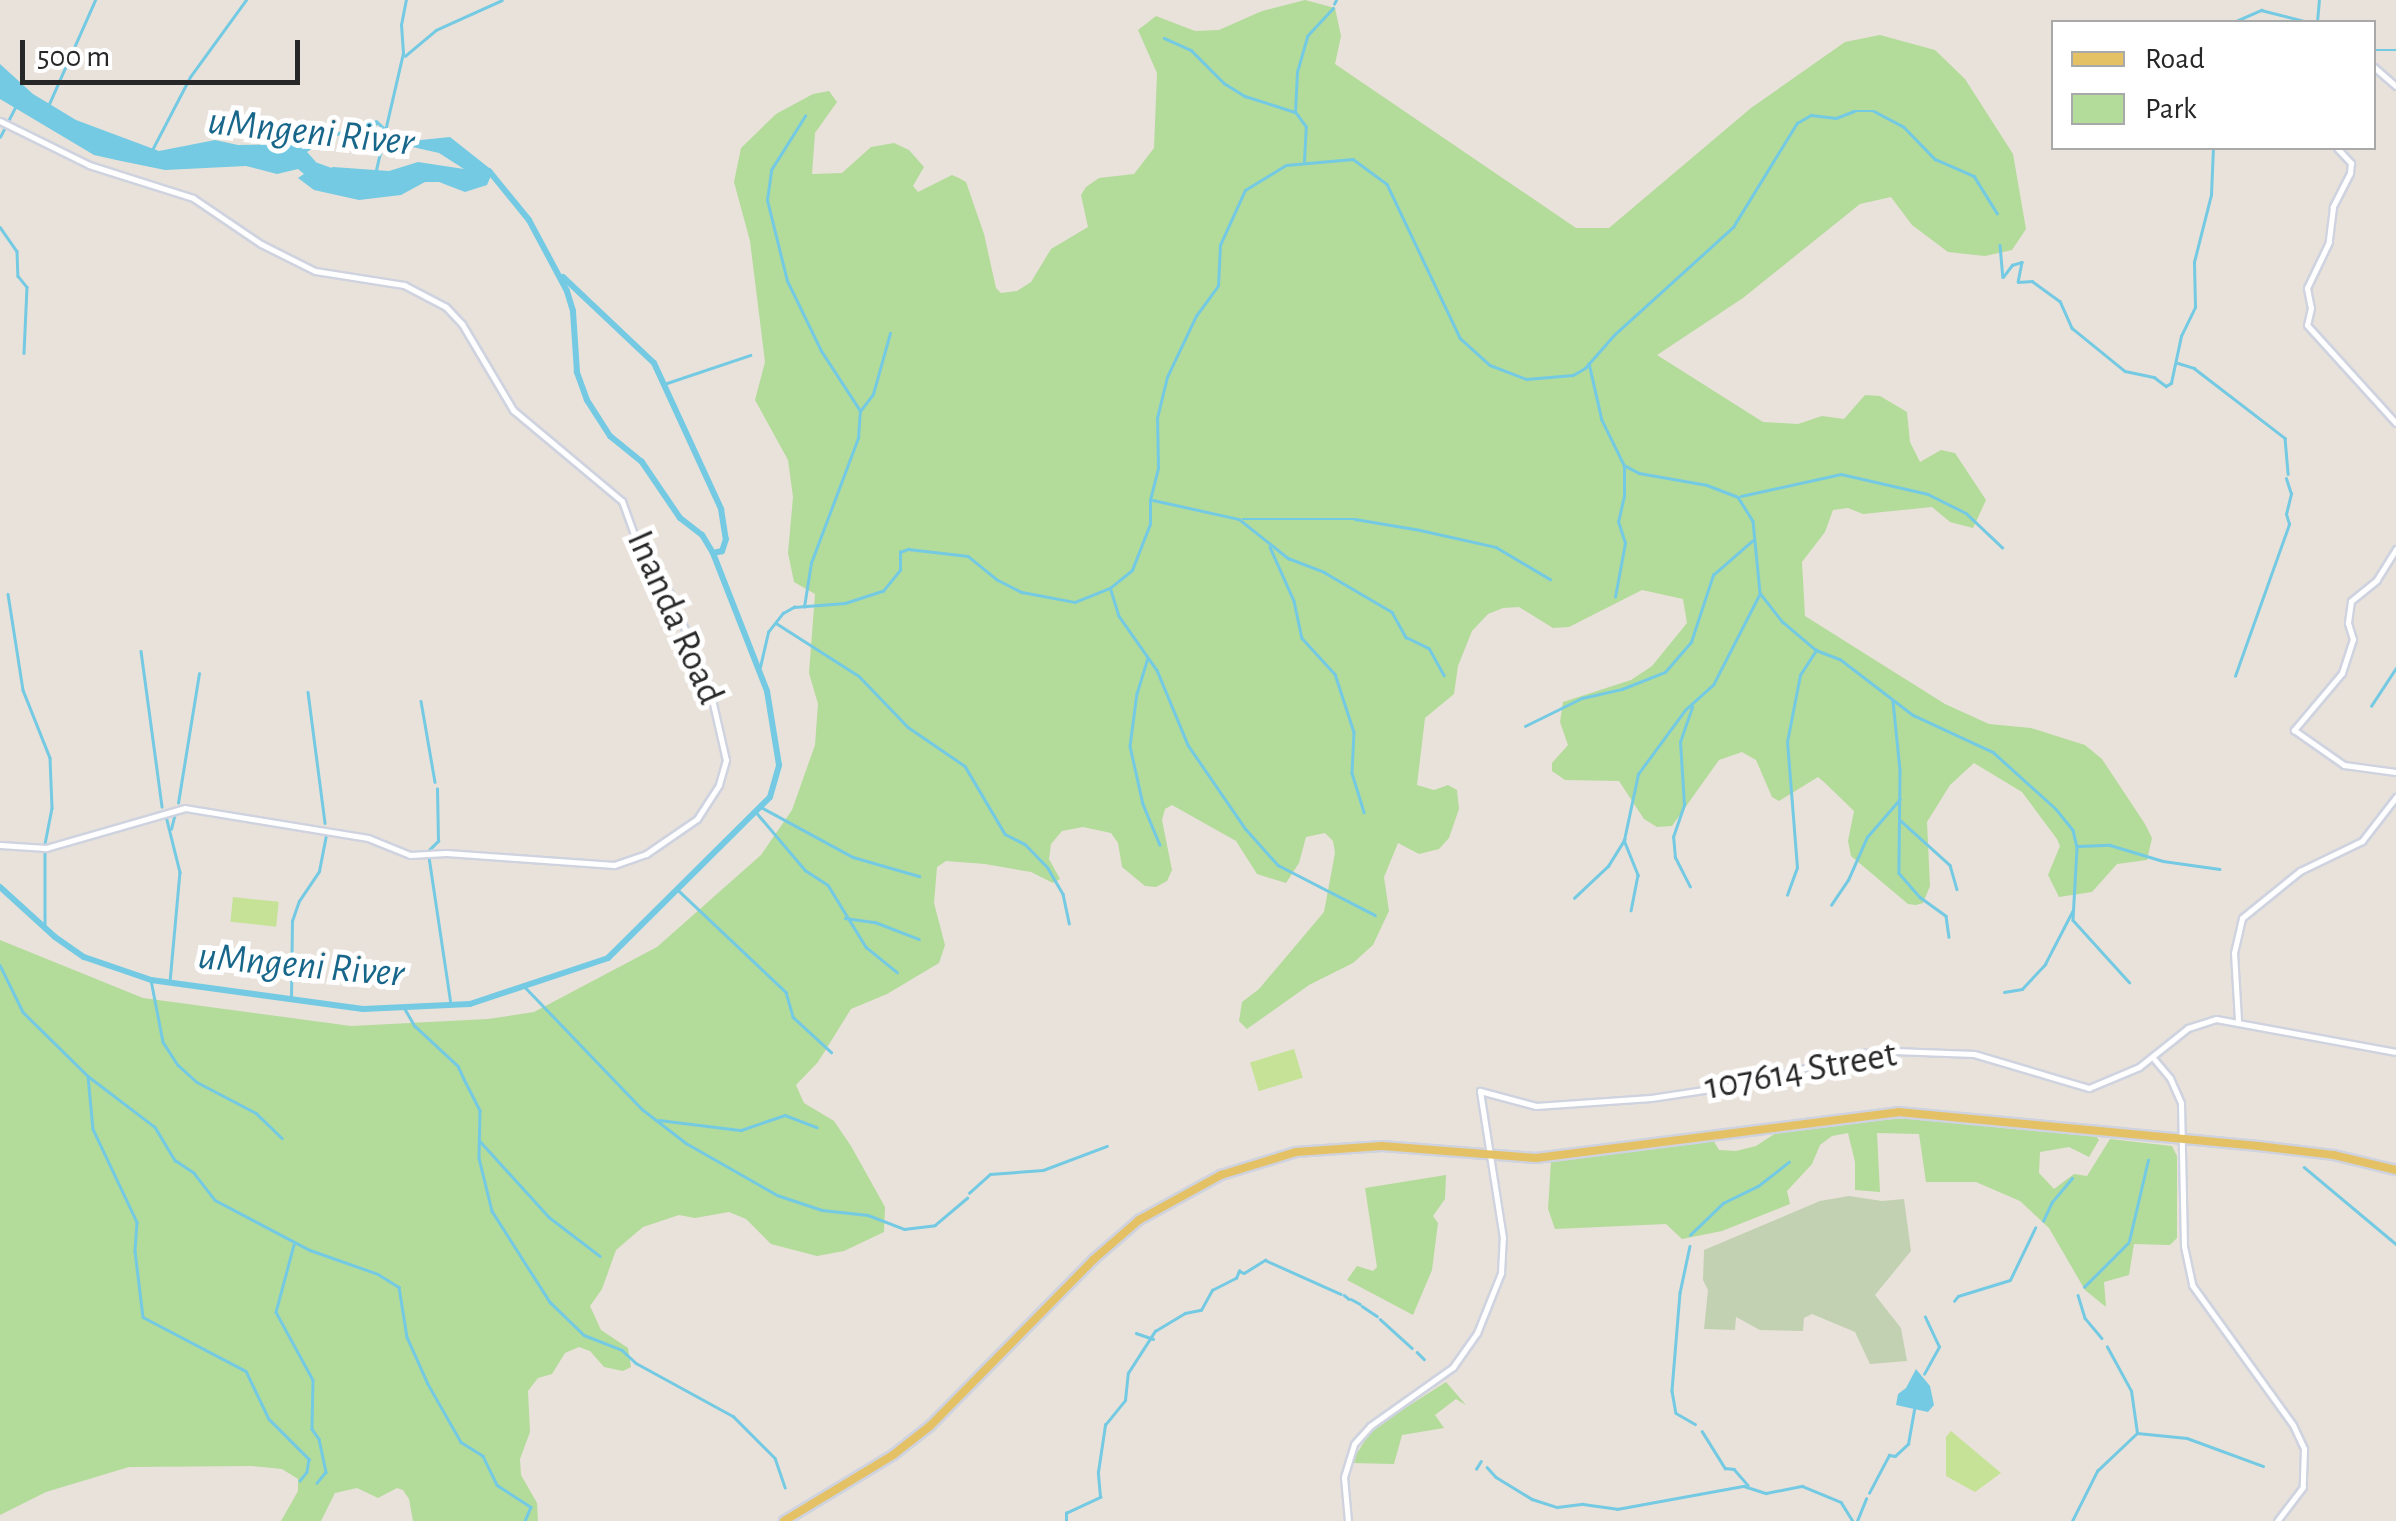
<!DOCTYPE html>
<style>
body{margin:0}
#map{position:relative;width:2396px;height:1521px;overflow:hidden;background:#e9e2da;font-family:"Alegreya Sans",sans-serif}
div>[style]{position:absolute}
.green>*{inset:0;background:#b3db9a}
.cemetery>*{inset:0;background:#c2d1b2}
.pitch>*{inset:0;background:#c5e297;transform-origin:0 0}
.water>*{inset:0;background:#74cae3}
.stream>*{height:2.5px;margin:-1.25px;padding:0 1.25px;transform-origin:1.25px;border-radius:1.25px;background:#74cae3}
.river>*{height:6px;margin:-3px;padding:0 3px;transform-origin:3px;border-radius:3px;background:#74cae3}
.roads{filter:drop-shadow(2px 0 #cfd3df) drop-shadow(-2px 0 #cfd3df) drop-shadow(0 2px #cfd3df) drop-shadow(0 -2px #cfd3df)}
.minor>*{height:5px;margin:-2.5px;padding:0 2.5px;transform-origin:2.5px;border-radius:2.5px;background:#fff}
.major>*{height:8px;margin:-4px;padding:0 4px;transform-origin:4px;border-radius:4px;background:#e4c164}
span{translate:-50% -50%;white-space:nowrap;text-align:center;line-height:1.15;-webkit-text-stroke:10px #fff;paint-order:stroke}
.street-label{font-size:38px;color:#272727}
.water-label{font-size:40px;color:#18678b;font-style:italic}
.legend{position:absolute;left:2051px;top:20px;width:325px;height:130px;box-sizing:border-box;background:#fff;border:2px solid #a9a9a9;margin:0;padding:12px 18px;list-style:none;font-size:30px;color:#272727}
.legend li{display:flex;align-items:center;gap:20px;height:50px}
.legend b{width:50px;border:2px solid #a9a9a9}
.scale{position:absolute;left:20px;top:40px;width:280px;height:45px;box-sizing:border-box;border:5px solid #272727;border-top:0;padding-left:12px;font-size:30px;line-height:35px;white-space:nowrap;color:#272727;-webkit-text-stroke:8px #fff;paint-order:stroke}
</style>
<div id="map">
<div class="green">
<div style="clip-path:polygon(1305px 0,1335px 8px,1341px 36px,1335px 64px,1576px 228px,1609px 228px,1751px 108px,1845px 42px,1880px 35px,1935px 50px,1965px 79px,2013px 154px,2026px 229px,2012px 250px,1985px 256px,1948px 252px,1912px 225px,1891px 197px,1860px 204px,1743px 298px,1657px 355px,1763px 422px,1798px 424px,1822px 416px,1844px 419px,1865px 395px,1880px 396px,1907px 412px,1910px 442px,1920px 462px,1941px 450px,1955px 453px,1986px 500px,1973px 528px,1950px 522px,1932px 507px,1863px 514px,1848px 508px,1833px 510px,1825px 532px,1802px 562px,1805px 616px,1945px 704px,1989px 724px,2031px 728px,2085px 745px,2102px 759px,2145px 824px,2152px 838px,2147px 860px,2117px 864px,2092px 892px,2059px 897px,2048px 875px,2060px 846px,2057px 839px,2022px 792px,1974px 763px,1950px 785px,1927px 822px,1930px 886px,1923px 903px,1916px 905px,1908px 904px,1851px 856px,1848px 841px,1854px 811px,1824px 782px,1818px 777px,1779px 801px,1772px 797px,1756px 760px,1742px 752px,1719px 760px,1672px 826px,1657px 827px,1644px 819px,1619px 781px,1565px 780px,1552px 771px,1552px 763px,1568px 745px,1560px 722px,1563px 702px,1631px 680px,1652px 666px,1687px 623px,1683px 599px,1642px 590px,1569px 627px,1553px 628px,1519px 607px,1503px 608px,1488px 614px,1472px 631px,1458px 666px,1454px 694px,1425px 718px,1417px 785px,1434px 790px,1448px 785px,1457px 790px,1459px 809px,1449px 838px,1439px 849px,1419px 854px,1398px 843px,1384px 877px,1389px 911px,1373px 945px,1353px 963px,1309px 985px,1247px 1029px,1239px 1021px,1242px 1002px,1259px 989px,1324px 912px,1335px 853px,1333px 841px,1325px 833px,1306px 837px,1299px 863px,1286px 883px,1257px 874px,1236px 841px,1172px 805px,1165px 809px,1162px 820px,1172px 870px,1167px 881px,1156px 887px,1145px 886px,1122px 867px,1118px 843px,1111px 833px,1083px 827px,1062px 831px,1051px 844px,1049px 859px,1060px 879px,1053px 883px,1031px 872px,985px 864px,946px 861px,937px 867px,934px 903px,945px 945px,939px 963px,887px 994px,851px 1009px,818px 1062px,796px 1085px,804px 1103px,834px 1121px,851px 1146px,885px 1207px,884px 1232px,844px 1251px,817px 1256px,771px 1244px,746px 1219px,729px 1212px,695px 1218px,679px 1215px,643px 1227px,616px 1250px,602px 1289px,590px 1306px,601px 1330px,628px 1348px,631px 1367px,623px 1371px,604px 1367px,590px 1351px,579px 1347px,565px 1353px,552px 1374px,538px 1378px,528px 1391px,530px 1432px,520px 1459px,521px 1475px,537px 1503px,538px 1521px,413px 1521px,409px 1499px,403px 1490px,397px 1488px,378px 1498px,357px 1488px,335px 1493px,321px 1521px,281px 1521px,298px 1491px,298px 1479px,282px 1469px,252px 1466px,129px 1467px,46px 1492px,0 1515px,0 940px,143px 998px,351px 1026px,488px 1019px,534px 1012px,657px 947px,761px 855px,792px 810px,815px 745px,818px 704px,809px 673px,815px 594px,794px 582px,788px 553px,793px 497px,788px 460px,755px 400px,765px 362px,750px 241px,734px 182px,741px 148px,776px 114px,813px 94px,829px 91px,837px 102px,815px 133px,812px 174px,842px 173px,871px 147px,894px 143px,909px 150px,924px 167px,913px 186px,918px 192px,952px 175px,959px 178px,966px 182px,984px 234px,996px 288px,1001px 293px,1017px 291px,1031px 282px,1051px 249px,1088px 227px,1081px 195px,1086px 187px,1099px 178px,1134px 174px,1154px 148px,1157px 73px,1138px 30px,1156px 16px,1195px 31px,1219px 30px,1262px 11px)"></div>
<div style="clip-path:polygon(1946px 1118px,2095px 1135px,2099px 1140px,2089px 1157px,2069px 1147px,2040px 1152px,2039px 1173px,2054px 1189px,2074px 1174px,2087px 1176px,2110px 1139px,2172px 1146px,2177px 1156px,2177px 1238px,2170px 1245px,2134px 1244px,2129px 1275px,2104px 1282px,2106px 1307px,2085px 1290px,2049px 1228px,2020px 1201px,1976px 1182px,1926px 1182px,1919px 1134px,1877px 1133px,1880px 1192px,1855px 1190px,1855px 1162px,1848px 1133px,1832px 1136px,1820px 1145px,1812px 1164px,1787px 1191px,1790px 1204px,1722px 1231px,1682px 1239px,1666px 1224px,1555px 1229px,1548px 1209px,1551px 1161px,1712px 1138px,1719px 1150px,1736px 1151px,1756px 1146px,1782px 1129px,1852px 1120px)"></div>
<div style="clip-path:polygon(1446px 1175px,1445px 1199px,1433px 1216px,1438px 1223px,1432px 1270px,1413px 1315px,1347px 1280px,1357px 1266px,1373px 1271px,1377px 1267px,1365px 1188px)"></div>
<div style="clip-path:polygon(1446px 1382px,1466px 1405px,1456px 1399px,1435px 1415px,1444px 1428px,1402px 1435px,1394px 1464px,1351px 1463px,1372px 1429px)"></div>
</div>
<div class="cemetery">
<div style="clip-path:polygon(1849px 1196px,1882px 1201px,1904px 1199px,1911px 1251px,1875px 1295px,1901px 1328px,1907px 1361px,1870px 1364px,1855px 1332px,1812px 1314px,1804px 1318px,1803px 1331px,1760px 1330px,1736px 1317px,1735px 1330px,1704px 1329px,1708px 1290px,1703px 1280px,1704px 1250px,1820px 1201px)"></div>
</div>
<div class="pitch">
<div style="left:233px;top:897px;width:46px;height:25px;rotate:6deg"></div>
<div style="left:1294px;top:1049px;width:30px;height:46px;rotate:73deg"></div>
<div style="clip-path:polygon(1951px 1431px,2001px 1473px,1975px 1492px,1946px 1476px,1946px 1437px)"></div>
</div>
<div class="water">
<div style="clip-path:polygon(evenodd,0 64px,33px 94px,76px 120px,159px 151px,215px 140px,238px 145px,300px 144px,377px 120px,394px 136px,411px 141px,450px 137px,493px 171px,487px 185px,465px 192px,439px 182px,425px 182px,401px 195px,359px 200px,314px 190px,298px 178px,304px 174px,298px 169px,277px 174px,246px 166px,165px 170px,121px 161px,94px 155px,0 99px,0 64px,378px 125px,395px 143px,439px 153px,464px 169px,418px 162px,389px 171px,333px 167px,324px 171px,306px 164px,316px 162px,307px 152px,326px 139px,378px 125px)"></div>
<div style="clip-path:polygon(1916px 1369px,1930px 1386px,1934px 1405px,1928px 1412px,1896px 1405px,1898px 1394px,1906px 1388px)"></div>
</div>
<div class="stream">
<div style="left:1334px;top:4px;width:4px;rotate:-63deg"></div>
<div style="left:2234px;top:22px;width:30px;rotate:-24deg"></div>
<div style="left:2261px;top:10px;width:49px;rotate:14.3deg"></div>
<div style="left:2317px;top:22px;width:22px;rotate:-85deg"></div>
<div style="left:1164px;top:38px;width:30px;rotate:24deg"></div>
<div style="left:1191px;top:50px;width:47px;rotate:45deg"></div>
<div style="left:1224px;top:83px;width:25px;rotate:32deg"></div>
<div style="left:1245px;top:96px;width:52px;rotate:17.7deg"></div>
<div style="left:2374px;top:50px;width:22px"></div>
<div style="left:405px;top:56px;width:40px;rotate:-40deg"></div>
<div style="left:436px;top:30px;width:72px;rotate:-24.4deg"></div>
<div style="left:49px;top:104px;width:114px;rotate:-66.1deg"></div>
<div style="left:0;top:137px;width:34px;rotate:-63deg"></div>
<div style="left:152px;top:150px;width:82px;rotate:-62.5deg"></div>
<div style="left:190px;top:77px;width:95px;rotate:-54deg"></div>
<div style="left:1304px;top:161px;width:34px;rotate:-87deg"></div>
<div style="left:1306px;top:127px;width:19px;rotate:-126deg"></div>
<div style="left:1295px;top:112px;width:40px;rotate:-87.1deg"></div>
<div style="left:1297px;top:72px;width:37px;rotate:-74deg"></div>
<div style="left:1307px;top:36px;width:38px;rotate:-47deg"></div>
<div style="left:376px;top:170px;width:120px;rotate:-77deg"></div>
<div style="left:403px;top:53px;width:28px;rotate:-94deg"></div>
<div style="left:401px;top:25px;width:25px;rotate:-79deg"></div>
<div style="left:0;top:227px;width:29px;rotate:55deg"></div>
<div style="left:17px;top:251px;width:25px;rotate:88deg"></div>
<div style="left:18px;top:276px;width:14px;rotate:51deg"></div>
<div style="left:27px;top:287px;width:66px;rotate:92.6deg"></div>
<div style="left:2000px;top:245px;width:32px;rotate:85deg"></div>
<div style="left:2003px;top:277px;width:15px;rotate:-53deg"></div>
<div style="left:2012px;top:265px;width:10px;rotate:-17deg"></div>
<div style="left:2022px;top:262px;width:20px;rotate:101deg"></div>
<div style="left:2018px;top:282px;width:14px;rotate:-4deg"></div>
<div style="left:2032px;top:281px;width:34px;rotate:36deg"></div>
<div style="left:2060px;top:301px;width:30px;rotate:66deg"></div>
<div style="left:2072px;top:328px;width:68px;rotate:39.1deg"></div>
<div style="left:2125px;top:371px;width:30px;rotate:12deg"></div>
<div style="left:2154px;top:377px;width:15px;rotate:37deg"></div>
<div style="left:2166px;top:386px;width:6px;rotate:-31deg"></div>
<div style="left:2171px;top:383px;width:48px;rotate:-78deg"></div>
<div style="left:2181px;top:336px;width:32px;rotate:-64deg"></div>
<div style="left:2195px;top:307px;width:45px;rotate:-91.3deg"></div>
<div style="left:2194px;top:262px;width:69px;rotate:-75.8deg"></div>
<div style="left:2211px;top:195px;width:47px;rotate:-87.6deg"></div>
<div style="left:1589px;top:363px;width:58px;rotate:77.2deg"></div>
<div style="left:1602px;top:420px;width:50px;rotate:63.9deg"></div>
<div style="left:1624px;top:465px;width:17px;rotate:28deg"></div>
<div style="left:1639px;top:473px;width:69px;rotate:10deg"></div>
<div style="left:1707px;top:485px;width:33px;rotate:21deg"></div>
<div style="left:1738px;top:497px;width:28px;rotate:58deg"></div>
<div style="left:1753px;top:521px;width:72px;rotate:84.4deg"></div>
<div style="left:1760px;top:593px;width:37px;rotate:52deg"></div>
<div style="left:1783px;top:622px;width:43px;rotate:40.3deg"></div>
<div style="left:1816px;top:650px;width:26px;rotate:21deg"></div>
<div style="left:1840px;top:659px;width:92px;rotate:37.5deg"></div>
<div style="left:1913px;top:715px;width:88px;rotate:24.8deg"></div>
<div style="left:1993px;top:752px;width:85px;rotate:42.1deg"></div>
<div style="left:2056px;top:809px;width:27px;rotate:51deg"></div>
<div style="left:2073px;top:830px;width:18px;rotate:77deg"></div>
<div style="left:2077px;top:848px;width:72px;rotate:93.2deg"></div>
<div style="left:2073px;top:920px;width:84px;rotate:47.9deg"></div>
<div style="left:2178px;top:363px;width:17px;rotate:17deg"></div>
<div style="left:2194px;top:368px;width:115px;rotate:37.6deg"></div>
<div style="left:2285px;top:438px;width:36px;rotate:85deg"></div>
<div style="left:664px;top:384px;width:91px;rotate:-18.6deg"></div>
<div style="left:861px;top:410px;width:20px;rotate:-53deg"></div>
<div style="left:873px;top:394px;width:63px;rotate:-74.4deg"></div>
<div style="left:1741px;top:496px;width:102px;rotate:-12.4deg"></div>
<div style="left:1841px;top:474px;width:89px;rotate:12.9deg"></div>
<div style="left:1928px;top:494px;width:42px;rotate:26.6deg"></div>
<div style="left:1966px;top:513px;width:50px;rotate:43.4deg"></div>
<div style="left:1153px;top:500px;width:88px;rotate:12.5deg"></div>
<div style="left:1239px;top:519px;width:63px;rotate:38.5deg"></div>
<div style="left:1288px;top:558px;width:39px;rotate:21deg"></div>
<div style="left:1324px;top:572px;width:79px;rotate:30.5deg"></div>
<div style="left:1392px;top:612px;width:29px;rotate:61deg"></div>
<div style="left:1406px;top:637px;width:25px;rotate:26deg"></div>
<div style="left:1429px;top:648px;width:31px;rotate:61deg"></div>
<div style="left:1243px;top:519px;width:112px"></div>
<div style="left:1355px;top:519px;width:66px;rotate:9.6deg"></div>
<div style="left:1420px;top:530px;width:78px;rotate:12.6deg"></div>
<div style="left:1496px;top:547px;width:63px;rotate:30.7deg"></div>
<div style="left:1270px;top:547px;width:59px;rotate:66deg"></div>
<div style="left:1294px;top:601px;width:38px;rotate:78deg"></div>
<div style="left:1302px;top:638px;width:49px;rotate:47.5deg"></div>
<div style="left:1335px;top:674px;width:61px;rotate:71.9deg"></div>
<div style="left:1354px;top:732px;width:41px;rotate:92.8deg"></div>
<div style="left:1352px;top:773px;width:41px;rotate:72.9deg"></div>
<div style="left:1111px;top:590px;width:27px;rotate:73deg"></div>
<div style="left:1119px;top:616px;width:66px;rotate:54.9deg"></div>
<div style="left:1157px;top:670px;width:81px;rotate:67.5deg"></div>
<div style="left:1188px;top:745px;width:101px;rotate:55.5deg"></div>
<div style="left:1245px;top:828px;width:50px;rotate:48.3deg"></div>
<div style="left:1278px;top:865px;width:109px;rotate:27.3deg"></div>
<div style="left:8px;top:594px;width:97px;rotate:81.1deg"></div>
<div style="left:23px;top:690px;width:73px;rotate:68.3deg"></div>
<div style="left:50px;top:758px;width:50px;rotate:87.7deg"></div>
<div style="left:52px;top:808px;width:36px;rotate:101deg"></div>
<div style="left:1615px;top:597px;width:55px;rotate:-79.5deg"></div>
<div style="left:1625px;top:543px;width:22px;rotate:-108deg"></div>
<div style="left:1618px;top:522px;width:27px;rotate:-77deg"></div>
<div style="left:1624px;top:496px;width:29px;rotate:-90deg"></div>
<div style="left:804px;top:607px;width:45px;rotate:-81deg"></div>
<div style="left:811px;top:563px;width:134px;rotate:-69.4deg"></div>
<div style="left:858px;top:438px;width:27px;rotate:-86deg"></div>
<div style="left:860px;top:411px;width:72px;rotate:-123deg"></div>
<div style="left:821px;top:351px;width:78px;rotate:-115.9deg"></div>
<div style="left:787px;top:281px;width:83px;rotate:-103.9deg"></div>
<div style="left:767px;top:200px;width:30px;rotate:-82deg"></div>
<div style="left:771px;top:170px;width:64px;rotate:-57.8deg"></div>
<div style="left:776px;top:623px;width:98px;rotate:32.6deg"></div>
<div style="left:859px;top:676px;width:71px;rotate:46.1deg"></div>
<div style="left:908px;top:727px;width:69px;rotate:34.4deg"></div>
<div style="left:965px;top:766px;width:79px;rotate:59.5deg"></div>
<div style="left:1005px;top:834px;width:22px;rotate:27deg"></div>
<div style="left:1025px;top:844px;width:33px;rotate:46deg"></div>
<div style="left:1048px;top:868px;width:30px;rotate:60deg"></div>
<div style="left:1063px;top:894px;width:30px;rotate:78deg"></div>
<div style="left:141px;top:651px;width:157px;rotate:82.3deg"></div>
<div style="left:1148px;top:658px;width:37px;rotate:107deg"></div>
<div style="left:1137px;top:693px;width:53px;rotate:97.5deg"></div>
<div style="left:1130px;top:746px;width:59px;rotate:77.4deg"></div>
<div style="left:1143px;top:804px;width:44px;rotate:67.5deg"></div>
<div style="left:760px;top:667px;width:36px;rotate:-77deg"></div>
<div style="left:768px;top:632px;width:24px;rotate:-52deg"></div>
<div style="left:783px;top:613px;width:13px;rotate:-29deg"></div>
<div style="left:794px;top:607px;width:51px;rotate:-4.5deg"></div>
<div style="left:845px;top:603px;width:40px;rotate:-18deg"></div>
<div style="left:883px;top:591px;width:27px;rotate:-51deg"></div>
<div style="left:900px;top:570px;width:18px;rotate:-90deg"></div>
<div style="left:900px;top:552px;width:9px;rotate:-21deg"></div>
<div style="left:908px;top:549px;width:60px;rotate:6.7deg"></div>
<div style="left:968px;top:556px;width:36px;rotate:39deg"></div>
<div style="left:996px;top:579px;width:29px;rotate:27deg"></div>
<div style="left:1022px;top:592px;width:54px;rotate:10.7deg"></div>
<div style="left:1075px;top:602px;width:38px;rotate:-22deg"></div>
<div style="left:1110px;top:588px;width:28px;rotate:-39deg"></div>
<div style="left:1132px;top:570px;width:49px;rotate:-68.6deg"></div>
<div style="left:1150px;top:524px;width:24px;rotate:-90deg"></div>
<div style="left:1150px;top:500px;width:33px;rotate:-76deg"></div>
<div style="left:1158px;top:468px;width:50px;rotate:-91.1deg"></div>
<div style="left:1157px;top:418px;width:42px;rotate:-76.3deg"></div>
<div style="left:1167px;top:377px;width:68px;rotate:-64.6deg"></div>
<div style="left:1196px;top:316px;width:37px;rotate:-54deg"></div>
<div style="left:1218px;top:286px;width:41px;rotate:-87.2deg"></div>
<div style="left:1220px;top:245px;width:60px;rotate:-65.6deg"></div>
<div style="left:1245px;top:190px;width:48px;rotate:-31.4deg"></div>
<div style="left:1286px;top:165px;width:67px;rotate:-5.1deg"></div>
<div style="left:1353px;top:159px;width:42px;rotate:36.3deg"></div>
<div style="left:1387px;top:184px;width:170px;rotate:64.6deg"></div>
<div style="left:1460px;top:338px;width:40px;rotate:42deg"></div>
<div style="left:1490px;top:365px;width:39px;rotate:21deg"></div>
<div style="left:1526px;top:379px;width:47px;rotate:-4.9deg"></div>
<div style="left:1573px;top:375px;width:14px;rotate:-30deg"></div>
<div style="left:1585px;top:368px;width:44px;rotate:-48.7deg"></div>
<div style="left:1614px;top:335px;width:161px;rotate:-42.2deg"></div>
<div style="left:1733px;top:227px;width:122px;rotate:-58.4deg"></div>
<div style="left:1797px;top:123px;width:16px;rotate:-30deg"></div>
<div style="left:1811px;top:115px;width:25px;rotate:7deg"></div>
<div style="left:1836px;top:118px;width:19px;rotate:-21deg"></div>
<div style="left:1854px;top:111px;width:20px"></div>
<div style="left:1874px;top:111px;width:34px;rotate:28deg"></div>
<div style="left:1904px;top:127px;width:45px;rotate:45.9deg"></div>
<div style="left:1935px;top:159px;width:43px;rotate:23.6deg"></div>
<div style="left:1974px;top:176px;width:44px;rotate:58.1deg"></div>
<div style="left:2235px;top:676px;width:161px;rotate:-70.4deg"></div>
<div style="left:2289px;top:524px;width:10px;rotate:-107deg"></div>
<div style="left:2286px;top:514px;width:21px;rotate:-76deg"></div>
<div style="left:2291px;top:494px;width:16px;rotate:-108deg"></div>
<div style="left:308px;top:692px;width:132px;rotate:82.6deg"></div>
<div style="left:421px;top:701px;width:82px;rotate:80.2deg"></div>
<div style="left:1893px;top:701px;width:69px;rotate:84.2deg"></div>
<div style="left:1900px;top:770px;width:103px;rotate:90.6deg"></div>
<div style="left:1899px;top:873px;width:32px;rotate:49deg"></div>
<div style="left:1920px;top:897px;width:32px;rotate:36deg"></div>
<div style="left:1946px;top:916px;width:21px;rotate:82deg"></div>
<div style="left:2371px;top:706px;width:45px;rotate:-56.7deg"></div>
<div style="left:1525px;top:726px;width:64px;rotate:-26.2deg"></div>
<div style="left:1582px;top:698px;width:41px;rotate:-12.7deg"></div>
<div style="left:1622px;top:689px;width:46px;rotate:-21.6deg"></div>
<div style="left:1665px;top:672px;width:40px;rotate:-49deg"></div>
<div style="left:1691px;top:642px;width:71px;rotate:-71.8deg"></div>
<div style="left:1713px;top:575px;width:52px;rotate:-41.1deg"></div>
<div style="left:178px;top:803px;width:131px;rotate:-80.8deg"></div>
<div style="left:761px;top:807px;width:105px;rotate:28.5deg"></div>
<div style="left:853px;top:857px;width:69px;rotate:16.1deg"></div>
<div style="left:756px;top:812px;width:76px;rotate:49.8deg"></div>
<div style="left:805px;top:870px;width:27px;rotate:33deg"></div>
<div style="left:828px;top:885px;width:73px;rotate:58.5deg"></div>
<div style="left:866px;top:947px;width:40px;rotate:39deg"></div>
<div style="left:166px;top:816px;width:58px;rotate:76deg"></div>
<div style="left:180px;top:872px;width:110px;rotate:95.2deg"></div>
<div style="left:1900px;top:820px;width:67px;rotate:42deg"></div>
<div style="left:1950px;top:865px;width:25px;rotate:74deg"></div>
<div style="left:171px;top:829px;width:16px;rotate:-76deg"></div>
<div style="left:1624px;top:840px;width:38px;rotate:68deg"></div>
<div style="left:1638px;top:875px;width:36px;rotate:101deg"></div>
<div style="left:2078px;top:846px;width:32px;rotate:-2deg"></div>
<div style="left:2110px;top:845px;width:55px;rotate:16.8deg"></div>
<div style="left:2163px;top:861px;width:57px;rotate:8.1deg"></div>
<div style="left:429px;top:850px;width:13px;rotate:-45deg"></div>
<div style="left:438px;top:841px;width:52px;rotate:-91.1deg"></div>
<div style="left:45px;top:851px;width:78px;rotate:90deg"></div>
<div style="left:429px;top:857px;width:149px;rotate:81.5deg"></div>
<div style="left:1690px;top:887px;width:33px;rotate:-117deg"></div>
<div style="left:1675px;top:858px;width:21px;rotate:-95deg"></div>
<div style="left:1673px;top:837px;width:34px;rotate:-71deg"></div>
<div style="left:1684px;top:805px;width:63px;rotate:-93.6deg"></div>
<div style="left:1680px;top:742px;width:37px;rotate:-71deg"></div>
<div style="left:678px;top:890px;width:149px;rotate:43.4deg"></div>
<div style="left:786px;top:992px;width:26px;rotate:74deg"></div>
<div style="left:793px;top:1017px;width:52px;rotate:42.6deg"></div>
<div style="left:1787px;top:895px;width:29px;rotate:-70deg"></div>
<div style="left:1797px;top:868px;width:126px;rotate:-94.5deg"></div>
<div style="left:1787px;top:742px;width:68px;rotate:-79deg"></div>
<div style="left:1800px;top:675px;width:30px;rotate:-57deg"></div>
<div style="left:1574px;top:898px;width:47px;rotate:-43.3deg"></div>
<div style="left:1608px;top:866px;width:31px;rotate:-58deg"></div>
<div style="left:1624px;top:840px;width:67px;rotate:-78deg"></div>
<div style="left:1638px;top:774px;width:79px;rotate:-53.7deg"></div>
<div style="left:1685px;top:710px;width:38px;rotate:-42deg"></div>
<div style="left:1713px;top:685px;width:101px;rotate:-62.9deg"></div>
<div style="left:1831px;top:905px;width:30px;rotate:-56deg"></div>
<div style="left:1848px;top:880px;width:47px;rotate:-66.2deg"></div>
<div style="left:1867px;top:837px;width:50px;rotate:-49deg"></div>
<div style="left:845px;top:918px;width:30px;rotate:8deg"></div>
<div style="left:875px;top:922px;width:47px;rotate:21.1deg"></div>
<div style="left:0;top:965px;width:52px;rotate:63.9deg"></div>
<div style="left:23px;top:1012px;width:91px;rotate:44.6deg"></div>
<div style="left:88px;top:1076px;width:53px;rotate:84.6deg"></div>
<div style="left:93px;top:1129px;width:103px;rotate:64.7deg"></div>
<div style="left:137px;top:1222px;width:29px;rotate:94deg"></div>
<div style="left:135px;top:1251px;width:66px;rotate:83.1deg"></div>
<div style="left:143px;top:1317px;width:116px;rotate:27.7deg"></div>
<div style="left:246px;top:1371px;width:53px;rotate:64.4deg"></div>
<div style="left:269px;top:1419px;width:57px;rotate:45deg"></div>
<div style="left:309px;top:1459px;width:13px;rotate:99deg"></div>
<div style="left:307px;top:1472px;width:11px;rotate:128deg"></div>
<div style="left:151px;top:980px;width:63px;rotate:79deg"></div>
<div style="left:163px;top:1042px;width:27px;rotate:57deg"></div>
<div style="left:178px;top:1065px;width:25px;rotate:42deg"></div>
<div style="left:197px;top:1082px;width:67px;rotate:27.7deg"></div>
<div style="left:256px;top:1113px;width:36px;rotate:44deg"></div>
<div style="left:525px;top:987px;width:169px;rotate:46.2deg"></div>
<div style="left:642px;top:1109px;width:56px;rotate:37.7deg"></div>
<div style="left:686px;top:1143px;width:105px;rotate:29.7deg"></div>
<div style="left:777px;top:1195px;width:47px;rotate:18.4deg"></div>
<div style="left:822px;top:1210px;width:46px;rotate:6.2deg"></div>
<div style="left:868px;top:1215px;width:39px;rotate:21deg"></div>
<div style="left:904px;top:1229px;width:31px;rotate:-7deg"></div>
<div style="left:935px;top:1225px;width:42px;rotate:-40.2deg"></div>
<div style="left:2004px;top:992px;width:18px;rotate:-9deg"></div>
<div style="left:2022px;top:989px;width:34px;rotate:-47deg"></div>
<div style="left:2045px;top:964px;width:61px;rotate:-62.6deg"></div>
<div style="left:291px;top:999px;width:78px;rotate:-89.3deg"></div>
<div style="left:292px;top:921px;width:21px;rotate:-71deg"></div>
<div style="left:299px;top:901px;width:36px;rotate:-56deg"></div>
<div style="left:319px;top:871px;width:37px;rotate:-79deg"></div>
<div style="left:405px;top:1009px;width:20px;rotate:60deg"></div>
<div style="left:415px;top:1026px;width:59px;rotate:42.9deg"></div>
<div style="left:458px;top:1066px;width:14px;rotate:65deg"></div>
<div style="left:464px;top:1079px;width:35px;rotate:63deg"></div>
<div style="left:480px;top:1110px;width:48px;rotate:91.2deg"></div>
<div style="left:479px;top:1158px;width:55px;rotate:76.2deg"></div>
<div style="left:492px;top:1211px;width:108px;rotate:57.5deg"></div>
<div style="left:550px;top:1302px;width:47px;rotate:44.1deg"></div>
<div style="left:584px;top:1335px;width:41px;rotate:21.5deg"></div>
<div style="left:622px;top:1350px;width:19px;rotate:43deg"></div>
<div style="left:636px;top:1363px;width:111px;rotate:28.7deg"></div>
<div style="left:733px;top:1416px;width:59px;rotate:45deg"></div>
<div style="left:775px;top:1458px;width:31px;rotate:71deg"></div>
<div style="left:88px;top:1076px;width:84px;rotate:37.3deg"></div>
<div style="left:155px;top:1127px;width:39px;rotate:59deg"></div>
<div style="left:175px;top:1160px;width:23px;rotate:34deg"></div>
<div style="left:194px;top:1173px;width:34px;rotate:52deg"></div>
<div style="left:215px;top:1200px;width:107px;rotate:27.8deg"></div>
<div style="left:310px;top:1250px;width:72px;rotate:19.4deg"></div>
<div style="left:378px;top:1274px;width:25px;rotate:32deg"></div>
<div style="left:399px;top:1287px;width:51px;rotate:80.9deg"></div>
<div style="left:407px;top:1337px;width:51px;rotate:65.9deg"></div>
<div style="left:428px;top:1384px;width:67px;rotate:60.4deg"></div>
<div style="left:461px;top:1442px;width:26px;rotate:32deg"></div>
<div style="left:483px;top:1456px;width:32px;rotate:64deg"></div>
<div style="left:497px;top:1485px;width:40px;rotate:32.9deg"></div>
<div style="left:531px;top:1507px;width:15px;rotate:113deg"></div>
<div style="left:659px;top:1120px;width:83px;rotate:7deg"></div>
<div style="left:741px;top:1130px;width:46px;rotate:-18.8deg"></div>
<div style="left:785px;top:1115px;width:34px;rotate:21deg"></div>
<div style="left:479px;top:1140px;width:104px;rotate:47.7deg"></div>
<div style="left:549px;top:1217px;width:64px;rotate:37.4deg"></div>
<div style="left:2304px;top:1167px;width:120px;rotate:39.9deg"></div>
<div style="left:969px;top:1193px;width:28px;rotate:-42deg"></div>
<div style="left:990px;top:1174px;width:53px;rotate:-4.3deg"></div>
<div style="left:1043px;top:1170px;width:68px;rotate:-20.6deg"></div>
<div style="left:2043px;top:1221px;width:21px;rotate:-65deg"></div>
<div style="left:2052px;top:1202px;width:31px;rotate:-50deg"></div>
<div style="left:1690px;top:1235px;width:46px;rotate:-44.1deg"></div>
<div style="left:1723px;top:1203px;width:39px;rotate:-26deg"></div>
<div style="left:1758px;top:1186px;width:39px;rotate:-38deg"></div>
<div style="left:2129px;top:1241px;width:83px;rotate:-76.8deg"></div>
<div style="left:294px;top:1245px;width:69px;rotate:105deg"></div>
<div style="left:276px;top:1312px;width:77px;rotate:61.4deg"></div>
<div style="left:313px;top:1380px;width:49px;rotate:91.2deg"></div>
<div style="left:312px;top:1429px;width:12px;rotate:55deg"></div>
<div style="left:319px;top:1439px;width:34px;rotate:78deg"></div>
<div style="left:326px;top:1472px;width:14px;rotate:129deg"></div>
<div style="left:1690px;top:1246px;width:48px;rotate:102deg"></div>
<div style="left:1680px;top:1293px;width:98px;rotate:94.7deg"></div>
<div style="left:1672px;top:1391px;width:22px;rotate:80deg"></div>
<div style="left:1676px;top:1413px;width:22px;rotate:30deg"></div>
<div style="left:2084px;top:1287px;width:62px;rotate:-45deg"></div>
<div style="left:1344px;top:1295px;width:6px;rotate:39deg"></div>
<div style="left:2078px;top:1295px;width:24px;rotate:73deg"></div>
<div style="left:2085px;top:1318px;width:26px;rotate:50deg"></div>
<div style="left:1351px;top:1299px;width:10px;rotate:29deg"></div>
<div style="left:1954px;top:1301px;width:6px;rotate:-51deg"></div>
<div style="left:1958px;top:1296px;width:54px;rotate:-17.1deg"></div>
<div style="left:2010px;top:1280px;width:58px;rotate:-64.3deg"></div>
<div style="left:1362px;top:1306px;width:18px;rotate:34deg"></div>
<div style="left:1380px;top:1319px;width:43px;rotate:42.2deg"></div>
<div style="left:1136px;top:1333px;width:18px;rotate:19deg"></div>
<div style="left:1417px;top:1352px;width:10px;rotate:45deg"></div>
<div style="left:1924px;top:1374px;width:31px;rotate:-61deg"></div>
<div style="left:1939px;top:1347px;width:33px;rotate:-115deg"></div>
<div style="left:1702px;top:1431px;width:44px;rotate:58.1deg"></div>
<div style="left:1725px;top:1468px;width:9px;rotate:6deg"></div>
<div style="left:1734px;top:1469px;width:21px;rotate:49deg"></div>
<div style="left:2137px;top:1433px;width:50px;rotate:5.7deg"></div>
<div style="left:2187px;top:1438px;width:81px;rotate:20.2deg"></div>
<div style="left:1487px;top:1467px;width:13px;rotate:48deg"></div>
<div style="left:1496px;top:1477px;width:42px;rotate:31.4deg"></div>
<div style="left:1532px;top:1499px;width:26px;rotate:18deg"></div>
<div style="left:1557px;top:1507px;width:26px;rotate:-7deg"></div>
<div style="left:1583px;top:1504px;width:34px;rotate:8deg"></div>
<div style="left:1617px;top:1509px;width:129px;rotate:-10.3deg"></div>
<div style="left:1744px;top:1486px;width:23px;rotate:18deg"></div>
<div style="left:1766px;top:1493px;width:37px;rotate:-11deg"></div>
<div style="left:1802px;top:1486px;width:42px;rotate:22.3deg"></div>
<div style="left:1841px;top:1502px;width:22px;rotate:58deg"></div>
<div style="left:1476px;top:1469px;width:9px;rotate:-58deg"></div>
<div style="left:1869px;top:1493px;width:43px;rotate:-62.2deg"></div>
<div style="left:1889px;top:1455px;width:6px;rotate:9deg"></div>
<div style="left:1895px;top:1456px;width:18px;rotate:-43deg"></div>
<div style="left:1908px;top:1444px;width:35px;rotate:-80deg"></div>
<div style="left:1066px;top:1521px;width:8px;rotate:-90deg"></div>
<div style="left:1066px;top:1513px;width:38px;rotate:-25deg"></div>
<div style="left:1100px;top:1497px;width:25px;rotate:-95deg"></div>
<div style="left:1098px;top:1472px;width:48px;rotate:-81.5deg"></div>
<div style="left:1105px;top:1425px;width:32px;rotate:-51deg"></div>
<div style="left:1125px;top:1400px;width:27px;rotate:-84deg"></div>
<div style="left:1128px;top:1373px;width:50px;rotate:-57.3deg"></div>
<div style="left:1155px;top:1331px;width:35px;rotate:-31deg"></div>
<div style="left:1185px;top:1313px;width:16px;rotate:-11deg"></div>
<div style="left:1201px;top:1310px;width:23px;rotate:-61deg"></div>
<div style="left:1212px;top:1290px;width:27px;rotate:-27deg"></div>
<div style="left:1236px;top:1278px;width:8px;rotate:-67deg"></div>
<div style="left:1239px;top:1271px;width:5px;rotate:22deg"></div>
<div style="left:1244px;top:1273px;width:25px;rotate:-32deg"></div>
<div style="left:1265px;top:1260px;width:83px;rotate:24.1deg"></div>
<div style="left:1857px;top:1521px;width:24px;rotate:-68deg"></div>
<div style="left:2072px;top:1521px;width:56px;rotate:-63.4deg"></div>
<div style="left:2097px;top:1471px;width:55px;rotate:-43.5deg"></div>
<div style="left:2137px;top:1433px;width:42px;rotate:-98.1deg"></div>
<div style="left:2131px;top:1391px;width:50px;rotate:-118.6deg"></div>
</div>
<div class="river">
<div style="left:301px;top:160px;width:33px;rotate:20deg"></div>
<div style="left:563px;top:277px;width:125px;rotate:43.4deg"></div>
<div style="left:654px;top:363px;width:161px;rotate:65.3deg"></div>
<div style="left:721px;top:509px;width:30px;rotate:81deg"></div>
<div style="left:726px;top:539px;width:13px;rotate:108deg"></div>
<div style="left:722px;top:551px;width:9px;rotate:167deg"></div>
<div style="left:0;top:887px;width:74px;rotate:42.3deg"></div>
<div style="left:55px;top:937px;width:35px;rotate:35deg"></div>
<div style="left:84px;top:957px;width:71px;rotate:18.9deg"></div>
<div style="left:151px;top:980px;width:214px;rotate:7.8deg"></div>
<div style="left:363px;top:1009px;width:107px;rotate:-2.7deg"></div>
<div style="left:470px;top:1004px;width:145px;rotate:-18.4deg"></div>
<div style="left:608px;top:958px;width:228px;rotate:-44.8deg"></div>
<div style="left:770px;top:797px;width:33px;rotate:-74deg"></div>
<div style="left:779px;top:765px;width:75px;rotate:-99.2deg"></div>
<div style="left:767px;top:691px;width:148px;rotate:-111.4deg"></div>
<div style="left:713px;top:553px;width:21px;rotate:-121deg"></div>
<div style="left:702px;top:535px;width:28px;rotate:-142deg"></div>
<div style="left:680px;top:518px;width:68px;rotate:-124.2deg"></div>
<div style="left:642px;top:462px;width:41px;rotate:-140.9deg"></div>
<div style="left:610px;top:436px;width:43px;rotate:-122.6deg"></div>
<div style="left:587px;top:400px;width:30px;rotate:-110deg"></div>
<div style="left:577px;top:372px;width:61px;rotate:-93.8deg"></div>
<div style="left:573px;top:311px;width:21px;rotate:-107deg"></div>
<div style="left:567px;top:291px;width:81px;rotate:-118.2deg"></div>
<div style="left:529px;top:220px;width:63px;rotate:-129.2deg"></div>
</div>
<div class="roads">
<div class="minor">
<div style="left:2374px;top:67px;width:29px;rotate:41deg"></div>
<div style="left:0;top:121px;width:99px;rotate:26.3deg"></div>
<div style="left:89px;top:165px;width:109px;rotate:17.6deg"></div>
<div style="left:193px;top:198px;width:82px;rotate:34.1deg"></div>
<div style="left:261px;top:244px;width:60px;rotate:26.6deg"></div>
<div style="left:315px;top:271px;width:90px;rotate:8.9deg"></div>
<div style="left:404px;top:285px;width:47px;rotate:27.6deg"></div>
<div style="left:446px;top:307px;width:23px;rotate:47deg"></div>
<div style="left:462px;top:324px;width:100px;rotate:59.3deg"></div>
<div style="left:513px;top:410px;width:142px;rotate:39.9deg"></div>
<div style="left:622px;top:501px;width:62px;rotate:70.1deg"></div>
<div style="left:643px;top:559px;width:44px;rotate:52.4deg"></div>
<div style="left:670px;top:594px;width:100px;rotate:67deg"></div>
<div style="left:709px;top:686px;width:76px;rotate:77.1deg"></div>
<div style="left:726px;top:760px;width:26px;rotate:106deg"></div>
<div style="left:719px;top:785px;width:40px;rotate:122.9deg"></div>
<div style="left:697px;top:819px;width:62px;rotate:145.5deg"></div>
<div style="left:646px;top:854px;width:34px;rotate:161deg"></div>
<div style="left:614px;top:865px;width:168px;rotate:-175.9deg"></div>
<div style="left:446px;top:853px;width:36px;rotate:177deg"></div>
<div style="left:410px;top:855px;width:45px;rotate:-158deg"></div>
<div style="left:368px;top:838px;width:185px;rotate:-170.7deg"></div>
<div style="left:185px;top:808px;width:145px;rotate:163.9deg"></div>
<div style="left:46px;top:848px;width:46px;rotate:-176.3deg"></div>
<div style="left:2337px;top:148px;width:21px;rotate:47deg"></div>
<div style="left:2351px;top:163px;width:10px;rotate:96deg"></div>
<div style="left:2350px;top:173px;width:38px;rotate:117deg"></div>
<div style="left:2333px;top:207px;width:35px;rotate:97deg"></div>
<div style="left:2329px;top:242px;width:51px;rotate:115.6deg"></div>
<div style="left:2307px;top:288px;width:20px;rotate:79deg"></div>
<div style="left:2311px;top:308px;width:17px;rotate:103deg"></div>
<div style="left:2307px;top:325px;width:132px;rotate:47.8deg"></div>
<div style="left:2396px;top:549px;width:36px;rotate:122deg"></div>
<div style="left:2377px;top:580px;width:33px;rotate:141deg"></div>
<div style="left:2351px;top:601px;width:22px;rotate:98deg"></div>
<div style="left:2348px;top:623px;width:17px;rotate:73deg"></div>
<div style="left:2353px;top:639px;width:36px;rotate:108deg"></div>
<div style="left:2342px;top:673px;width:75px;rotate:130.1deg"></div>
<div style="left:2294px;top:730px;width:61px;rotate:35deg"></div>
<div style="left:2344px;top:765px;width:52px;rotate:7.7deg"></div>
<div style="left:2238px;top:1020px;width:67px;rotate:-93.4deg"></div>
<div style="left:2234px;top:953px;width:36px;rotate:-77deg"></div>
<div style="left:2242px;top:918px;width:75px;rotate:-39deg"></div>
<div style="left:2300px;top:871px;width:69px;rotate:-25.8deg"></div>
<div style="left:2362px;top:841px;width:56px;rotate:-52.3deg"></div>
<div style="left:2154px;top:1059px;width:25px;rotate:50deg"></div>
<div style="left:2170px;top:1078px;width:27px;rotate:66deg"></div>
<div style="left:2181px;top:1103px;width:143px;rotate:88.8deg"></div>
<div style="left:2184px;top:1246px;width:40px;rotate:78deg"></div>
<div style="left:2192px;top:1285px;width:173px;rotate:54.2deg"></div>
<div style="left:2293px;top:1425px;width:26px;rotate:65deg"></div>
<div style="left:2304px;top:1449px;width:38px;rotate:92deg"></div>
<div style="left:2303px;top:1487px;width:43px;rotate:127.4deg"></div>
<div style="left:1348px;top:1521px;width:44px;rotate:-95.2deg"></div>
<div style="left:1344px;top:1477px;width:34px;rotate:-73deg"></div>
<div style="left:1354px;top:1444px;width:24px;rotate:-48deg"></div>
<div style="left:1370px;top:1426px;width:102px;rotate:-35.4deg"></div>
<div style="left:1453px;top:1367px;width:42px;rotate:-54.8deg"></div>
<div style="left:1477px;top:1333px;width:65px;rotate:-68.2deg"></div>
<div style="left:1501px;top:1273px;width:35px;rotate:-87deg"></div>
<div style="left:1503px;top:1238px;width:149px;rotate:-98.9deg"></div>
<div style="left:1480px;top:1091px;width:58px;rotate:15deg"></div>
<div style="left:1536px;top:1106px;width:115px;rotate:-4deg"></div>
<div style="left:1651px;top:1098px;width:100px;rotate:-8.6deg"></div>
<div style="left:1750px;top:1083px;width:114px;rotate:-15.3deg"></div>
<div style="left:1860px;top:1053px;width:34px;rotate:-3deg"></div>
<div style="left:1894px;top:1051px;width:80px;rotate:2.1deg"></div>
<div style="left:1974px;top:1054px;width:120px;rotate:16.5deg"></div>
<div style="left:2089px;top:1088px;width:54px;rotate:-22.8deg"></div>
<div style="left:2139px;top:1067px;width:63px;rotate:-38.5deg"></div>
<div style="left:2188px;top:1028px;width:29px;rotate:-18deg"></div>
<div style="left:2216px;top:1019px;width:183px;rotate:10.4deg"></div>
</div>
<div class="major">
<div style="left:784px;top:1521px;width:127px;rotate:-31.2deg"></div>
<div style="left:893px;top:1455px;width:47px;rotate:-38.1deg"></div>
<div style="left:930px;top:1426px;width:233px;rotate:-45.5deg"></div>
<div style="left:1093px;top:1260px;width:61px;rotate:-41deg"></div>
<div style="left:1139px;top:1220px;width:94px;rotate:-28.8deg"></div>
<div style="left:1221px;top:1175px;width:78px;rotate:-17deg"></div>
<div style="left:1296px;top:1152px;width:86px;rotate:-4deg"></div>
<div style="left:1382px;top:1146px;width:154px;rotate:4.5deg"></div>
<div style="left:1536px;top:1158px;width:365px;rotate:-7.2deg"></div>
<div style="left:1898px;top:1112px;width:362px;rotate:5.4deg"></div>
<div style="left:2258px;top:1146px;width:77px;rotate:6.8deg"></div>
<div style="left:2334px;top:1155px;width:64px;rotate:13.6deg"></div>
</div>
</div>
<div class="street-label">
<span style="left:674px;top:618px;rotate:66deg">Inanda Road</span>
<span style="left:1801px;top:1072px;rotate:-10deg">107614 Street</span>
</div>
<div class="water-label">
<span style="left:311px;top:132px;rotate:6deg">uMngeni River</span>
<span style="left:301px;top:965px;rotate:5deg">uMngeni River</span>
</div>
<ul class="legend">
<li><b style="height:12px;background:#e4c164"></b>Road</li>
<li><b style="height:28px;background:#b3db9a"></b>Park</li>
</ul>
<div class="scale">500 m</div>
</div>
